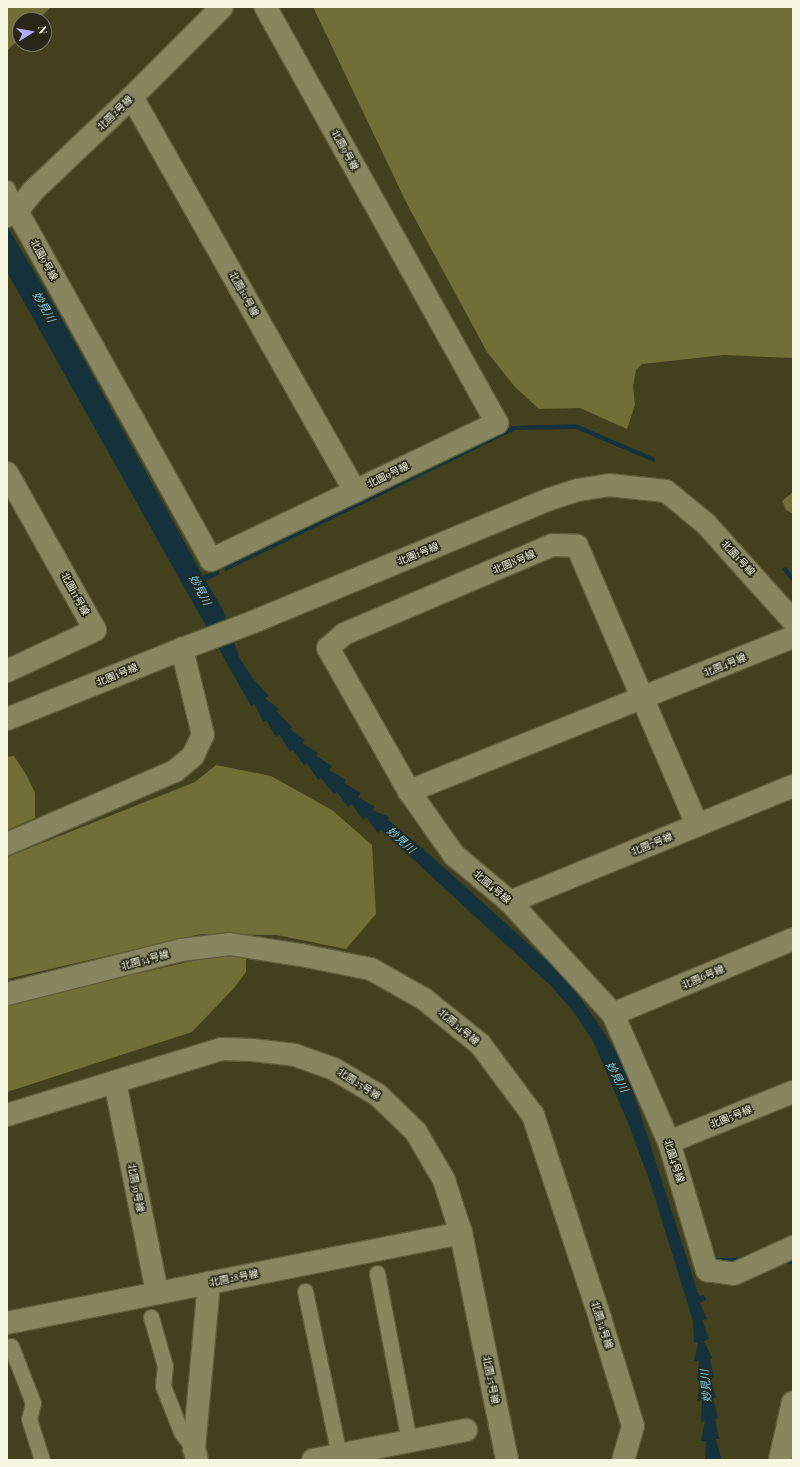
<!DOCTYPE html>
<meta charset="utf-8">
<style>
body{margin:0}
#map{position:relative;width:800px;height:1467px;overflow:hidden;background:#43411d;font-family:"Playfair Display","Noto Sans JP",serif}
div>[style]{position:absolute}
.green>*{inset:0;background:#716e37}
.water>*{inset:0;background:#14313c;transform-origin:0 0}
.roads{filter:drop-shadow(1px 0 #5f5e3c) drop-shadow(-1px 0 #5f5e3c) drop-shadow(0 1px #5f5e3c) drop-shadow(0 -1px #5f5e3c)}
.service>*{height:15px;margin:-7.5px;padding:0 7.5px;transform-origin:7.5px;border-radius:7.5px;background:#878660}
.minor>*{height:22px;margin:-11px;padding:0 11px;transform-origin:11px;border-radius:11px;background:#878660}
.tertiary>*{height:22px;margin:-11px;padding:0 11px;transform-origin:11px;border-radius:11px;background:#878660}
span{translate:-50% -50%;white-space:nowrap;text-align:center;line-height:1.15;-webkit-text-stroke:3px #282717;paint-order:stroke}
.street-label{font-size:10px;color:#f6f6e1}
.water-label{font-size:11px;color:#70d0f6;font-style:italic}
.frame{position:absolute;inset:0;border:8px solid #f6f6e1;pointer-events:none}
.north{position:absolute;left:12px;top:12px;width:40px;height:40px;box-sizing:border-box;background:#282717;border:1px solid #7a7a68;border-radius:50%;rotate:79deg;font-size:11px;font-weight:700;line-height:16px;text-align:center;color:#f6f6e1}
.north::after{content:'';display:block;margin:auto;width:14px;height:18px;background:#b2adf9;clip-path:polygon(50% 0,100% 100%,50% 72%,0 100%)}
</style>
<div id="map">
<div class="green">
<div style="clip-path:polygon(7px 7px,51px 7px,38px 20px,20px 20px,20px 38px,7px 51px)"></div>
<div style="clip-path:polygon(313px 7px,793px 7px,793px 358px,724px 355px,642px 364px,636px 370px,633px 386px,635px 405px,627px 429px,580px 408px,539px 409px,515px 387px,487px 352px,407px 204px)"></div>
<div style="clip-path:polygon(793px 492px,793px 514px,786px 510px,782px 501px)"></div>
<div style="clip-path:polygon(14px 756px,27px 776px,35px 793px,35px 818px,7px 830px,7px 757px)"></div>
<div style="clip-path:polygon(216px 765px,271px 776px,332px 810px,372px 845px,376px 914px,346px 949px,277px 935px,201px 934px,7px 979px,7px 857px,195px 782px)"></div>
<div style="clip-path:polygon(235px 956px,246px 959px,246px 972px,234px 988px,192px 1032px,7px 1092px,7px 1005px,96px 983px,210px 957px)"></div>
</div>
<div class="water">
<div style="clip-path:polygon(7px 226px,55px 307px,203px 576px,217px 569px,220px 574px,206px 581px,222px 608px,240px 659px,255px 681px,269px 696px,265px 698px,279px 709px,276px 711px,292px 727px,290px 729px,305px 740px,302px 743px,318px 753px,316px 756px,332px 766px,329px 770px,346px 780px,344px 783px,361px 793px,358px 797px,375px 807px,372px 810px,389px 817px,388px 820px,429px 854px,566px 978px,602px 1029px,619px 1057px,633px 1091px,699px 1296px,704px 1295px,706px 1300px,700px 1303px,707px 1319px,702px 1320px,709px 1339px,704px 1341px,712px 1358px,710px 1359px,714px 1377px,711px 1379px,716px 1398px,713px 1398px,718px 1418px,715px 1419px,719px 1439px,716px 1439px,721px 1458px,716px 1460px,705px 1460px,706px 1441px,701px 1441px,705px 1421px,701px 1422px,702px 1400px,697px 1401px,701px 1380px,697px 1381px,699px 1361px,694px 1361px,698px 1343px,694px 1342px,693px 1321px,650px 1182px,628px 1123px,593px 1041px,573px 1011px,551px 986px,381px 830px,378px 833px,366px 817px,363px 820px,352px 804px,348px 807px,337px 792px,334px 794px,321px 778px,318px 780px,307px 763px,304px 765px,293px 750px,290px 752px,280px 735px,276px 737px,266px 720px,263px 722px,255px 704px,251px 706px,7px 272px)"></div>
<div style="clip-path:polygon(576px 424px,655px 458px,654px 462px,576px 429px,515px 430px,226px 571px,223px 566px,513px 426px)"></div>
<div style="clip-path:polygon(786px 567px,793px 576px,793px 583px,782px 569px)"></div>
<div style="left:793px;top:1258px;width:6px;height:83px;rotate:90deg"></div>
</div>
<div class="roads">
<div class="service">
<div style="left:7px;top:188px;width:25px;rotate:67deg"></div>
<div style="left:377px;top:1273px;width:171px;rotate:79.2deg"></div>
<div style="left:305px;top:1291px;width:167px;rotate:78.3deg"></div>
<div style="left:151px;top:1317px;width:51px;rotate:74.1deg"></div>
<div style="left:165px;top:1366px;width:20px;rotate:96deg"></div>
<div style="left:163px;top:1386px;width:49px;rotate:68.6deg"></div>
<div style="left:181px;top:1432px;width:21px;rotate:53deg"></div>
<div style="left:11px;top:1346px;width:61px;rotate:68.9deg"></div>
<div style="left:33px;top:1403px;width:16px;rotate:104deg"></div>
<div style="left:29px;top:1419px;width:43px;rotate:72.4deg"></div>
</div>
<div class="minor">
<div style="left:132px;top:97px;width:453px;rotate:60.5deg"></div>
<div style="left:17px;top:211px;width:399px;rotate:60.9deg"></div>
<div style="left:211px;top:560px;width:317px;rotate:-25.6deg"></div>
<div style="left:497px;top:423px;width:476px;rotate:-119.1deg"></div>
<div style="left:7px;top:216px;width:11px;rotate:-27deg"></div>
<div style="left:17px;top:211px;width:27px;rotate:-51deg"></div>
<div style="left:34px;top:190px;width:135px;rotate:-43.5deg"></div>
<div style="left:132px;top:97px;width:127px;rotate:-45deg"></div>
<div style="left:7px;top:473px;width:180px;rotate:60.7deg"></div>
<div style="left:95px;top:630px;width:97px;rotate:155deg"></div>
<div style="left:793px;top:637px;width:414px;rotate:158.1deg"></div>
<div style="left:409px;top:791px;width:78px;rotate:54.9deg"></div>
<div style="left:454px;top:855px;width:73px;rotate:40deg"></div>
<div style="left:510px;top:902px;width:152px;rotate:47.4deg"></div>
<div style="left:613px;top:1014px;width:140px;rotate:66.4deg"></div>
<div style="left:669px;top:1142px;width:134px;rotate:73.5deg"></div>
<div style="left:707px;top:1270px;width:27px;rotate:8deg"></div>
<div style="left:734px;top:1274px;width:65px;rotate:-24.6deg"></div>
<div style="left:409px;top:791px;width:164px;rotate:-119.5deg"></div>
<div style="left:328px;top:648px;width:21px;rotate:-41deg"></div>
<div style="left:344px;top:634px;width:227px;rotate:-23.1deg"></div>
<div style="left:553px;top:545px;width:24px;rotate:2deg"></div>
<div style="left:577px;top:546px;width:304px;rotate:66.7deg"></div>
<div style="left:7px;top:844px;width:183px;rotate:-23.5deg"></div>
<div style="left:175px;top:771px;width:23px;rotate:-40deg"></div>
<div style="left:193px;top:756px;width:23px;rotate:-65deg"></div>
<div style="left:203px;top:735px;width:89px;rotate:-103.7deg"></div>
<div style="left:510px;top:902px;width:306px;rotate:-22.3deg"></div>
<div style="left:7px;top:994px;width:179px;rotate:-14.2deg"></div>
<div style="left:181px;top:950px;width:48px;rotate:-7.1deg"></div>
<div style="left:229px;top:944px;width:73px;rotate:8.7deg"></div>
<div style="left:301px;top:955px;width:71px;rotate:11.3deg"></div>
<div style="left:371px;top:969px;width:61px;rotate:29.5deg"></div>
<div style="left:424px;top:999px;width:72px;rotate:38.8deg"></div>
<div style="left:480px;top:1044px;width:89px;rotate:53.3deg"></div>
<div style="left:533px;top:1115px;width:214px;rotate:71.7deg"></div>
<div style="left:600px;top:1318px;width:113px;rotate:73deg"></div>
<div style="left:633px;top:1426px;width:35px;rotate:106deg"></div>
<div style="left:613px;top:1014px;width:195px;rotate:-22.6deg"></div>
<div style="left:115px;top:1082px;width:215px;rotate:78.7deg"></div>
<div style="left:7px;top:1115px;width:224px;rotate:-17.1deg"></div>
<div style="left:221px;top:1049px;width:31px;rotate:2deg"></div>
<div style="left:252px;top:1050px;width:43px;rotate:6.6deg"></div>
<div style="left:295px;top:1055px;width:41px;rotate:19.7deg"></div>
<div style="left:334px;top:1069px;width:51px;rotate:30.6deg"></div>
<div style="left:378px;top:1095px;width:53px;rotate:44.2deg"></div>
<div style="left:416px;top:1132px;width:56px;rotate:59.7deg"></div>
<div style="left:444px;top:1180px;width:56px;rotate:72.2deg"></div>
<div style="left:461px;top:1233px;width:232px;rotate:78.5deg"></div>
<div style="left:669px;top:1142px;width:134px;rotate:-22deg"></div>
<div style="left:7px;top:1323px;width:463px;rotate:-11.2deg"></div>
<div style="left:197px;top:1460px;width:12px;rotate:-104deg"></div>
<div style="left:194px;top:1448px;width:166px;rotate:-84.8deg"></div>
<div style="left:313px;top:1460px;width:156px;rotate:-11.1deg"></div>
</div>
<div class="tertiary">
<div style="left:7px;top:719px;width:188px;rotate:-21.8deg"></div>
<div style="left:182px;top:649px;width:76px;rotate:-20.8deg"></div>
<div style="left:253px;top:622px;width:321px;rotate:-22.5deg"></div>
<div style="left:550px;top:499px;width:29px;rotate:-18deg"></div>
<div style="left:578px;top:490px;width:31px;rotate:-9deg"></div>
<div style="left:609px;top:485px;width:57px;rotate:6deg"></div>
<div style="left:666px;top:491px;width:52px;rotate:39.5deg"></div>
<div style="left:706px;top:524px;width:130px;rotate:48.1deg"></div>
<div style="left:780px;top:1460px;width:59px;rotate:-77.4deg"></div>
</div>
</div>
<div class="street-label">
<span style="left:115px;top:113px;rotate:-44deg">北園2号線</span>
<span style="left:345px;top:150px;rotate:61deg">北園9号線</span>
<span style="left:44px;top:260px;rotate:61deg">北園9号線</span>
<span style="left:244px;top:294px;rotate:61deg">北園10号線</span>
<span style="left:388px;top:475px;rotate:-26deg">北園9号線</span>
<span style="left:418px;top:554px;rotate:-22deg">北園1号線</span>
<span style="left:738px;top:558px;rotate:47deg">北園1号線</span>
<span style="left:514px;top:562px;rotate:-23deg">北園8号線</span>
<span style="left:75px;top:594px;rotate:61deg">北園11号線</span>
<span style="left:725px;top:665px;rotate:-22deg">北園4号線</span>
<span style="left:117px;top:675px;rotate:-22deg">北園1号線</span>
<span style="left:652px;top:844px;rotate:-22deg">北園7号線</span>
<span style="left:492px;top:887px;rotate:40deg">北園4号線</span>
<span style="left:145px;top:960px;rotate:-15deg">北園34号線</span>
<span style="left:703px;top:977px;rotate:-23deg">北園6号線</span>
<span style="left:459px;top:1027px;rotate:40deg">北園34号線</span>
<span style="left:359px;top:1084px;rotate:33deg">北園25号線</span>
<span style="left:731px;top:1117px;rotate:-22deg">北園5号線</span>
<span style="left:674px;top:1161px;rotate:72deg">北園4号線</span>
<span style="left:136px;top:1188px;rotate:79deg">北園39号線</span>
<span style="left:234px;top:1278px;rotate:-11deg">北園28号線</span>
<span style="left:602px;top:1325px;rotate:72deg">北園34号線</span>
<span style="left:491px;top:1380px;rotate:79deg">北園25号線</span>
</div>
<div class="water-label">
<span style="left:44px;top:307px;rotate:60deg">妙見川</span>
<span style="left:200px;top:590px;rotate:62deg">妙見川</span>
<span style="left:401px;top:840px;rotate:42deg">妙見川</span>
<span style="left:617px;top:1077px;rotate:61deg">妙見川</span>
<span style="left:706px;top:1386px;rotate:-95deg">妙見川</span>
</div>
<div class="frame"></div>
<div class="north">N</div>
</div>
